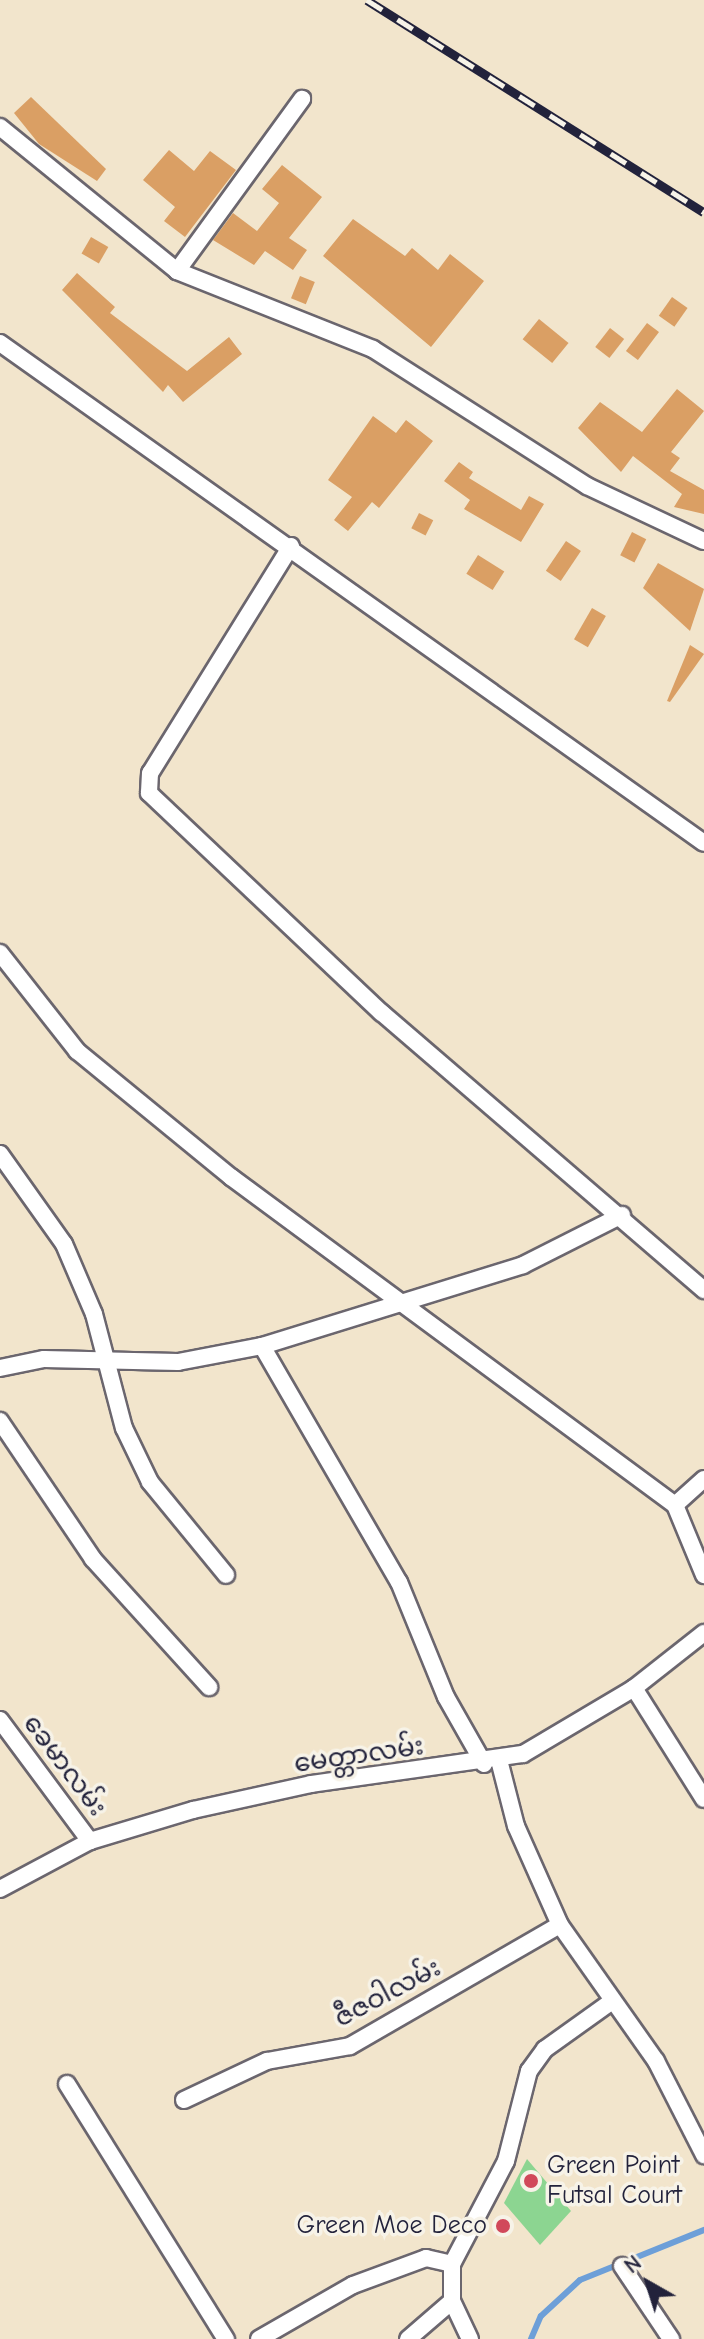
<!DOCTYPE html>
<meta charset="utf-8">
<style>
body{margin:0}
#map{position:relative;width:704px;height:2339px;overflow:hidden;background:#f2e5cc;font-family:"Comic Neue","Noto Sans Myanmar",sans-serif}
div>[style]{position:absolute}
.green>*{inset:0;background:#8cd591}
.stream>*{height:6px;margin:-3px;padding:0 3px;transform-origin:3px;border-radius:3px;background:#6d9fd8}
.building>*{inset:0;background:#da9f64;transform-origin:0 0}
.roads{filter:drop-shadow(2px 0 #6b666e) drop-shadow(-2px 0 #6b666e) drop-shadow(0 2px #6b666e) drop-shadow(0 -2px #6b666e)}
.street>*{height:16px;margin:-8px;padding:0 8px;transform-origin:8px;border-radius:8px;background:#fff}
.rail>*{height:9px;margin-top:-4.5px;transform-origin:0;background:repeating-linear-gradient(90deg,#f7f3e8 0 18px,#22223b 0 36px);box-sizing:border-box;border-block:2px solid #22223b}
.dots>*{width:22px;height:22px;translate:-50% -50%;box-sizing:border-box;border:4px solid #f7f3e8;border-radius:50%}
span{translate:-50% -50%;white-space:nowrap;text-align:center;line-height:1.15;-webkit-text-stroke:7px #f7f3e8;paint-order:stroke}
.street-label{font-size:26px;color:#22223b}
.poi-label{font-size:26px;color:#22223b}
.left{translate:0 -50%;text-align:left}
.right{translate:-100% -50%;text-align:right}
.north{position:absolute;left:608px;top:2243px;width:80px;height:80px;-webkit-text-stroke:6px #f7f3e8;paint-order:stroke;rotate:321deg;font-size:22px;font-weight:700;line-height:32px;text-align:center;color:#22223b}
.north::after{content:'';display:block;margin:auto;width:28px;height:36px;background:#22223b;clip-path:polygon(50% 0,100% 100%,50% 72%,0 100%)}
</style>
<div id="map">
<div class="green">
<div style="clip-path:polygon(527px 2159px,571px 2211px,540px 2245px,504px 2203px)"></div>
</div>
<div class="stream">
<div style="left:531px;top:2339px;width:25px;rotate:-67deg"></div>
<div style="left:541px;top:2316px;width:53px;rotate:-42.7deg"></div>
<div style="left:580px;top:2280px;width:134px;rotate:-22deg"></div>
</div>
<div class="building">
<div style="clip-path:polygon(31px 97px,106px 169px,97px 181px,39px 144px,14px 113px)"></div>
<div style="clip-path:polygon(169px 150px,194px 171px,210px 151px,236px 170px,185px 237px,164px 221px,175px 207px,143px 180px)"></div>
<div style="clip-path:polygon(282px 165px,322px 197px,289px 238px,307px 250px,293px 270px,265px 251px,254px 265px,213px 240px,233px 213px,257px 231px,279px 203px,262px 189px)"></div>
<div style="clip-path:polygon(353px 219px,405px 256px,412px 248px,438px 270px,450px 254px,484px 281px,431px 347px,323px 256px)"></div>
<div style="left:91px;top:237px;width:20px;height:19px;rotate:30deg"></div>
<div style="clip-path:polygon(77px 273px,115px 307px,110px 313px,187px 371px,229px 337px,242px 354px,183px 402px,168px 385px,163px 392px,62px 290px)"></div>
<div style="left:300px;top:276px;width:16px;height:24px;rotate:22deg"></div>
<div style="left:672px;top:297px;width:19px;height:23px;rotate:35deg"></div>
<div style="left:539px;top:319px;width:38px;height:26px;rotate:39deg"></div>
<div style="left:647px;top:323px;width:15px;height:35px;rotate:37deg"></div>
<div style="left:610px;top:328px;width:18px;height:24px;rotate:38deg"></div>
<div style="clip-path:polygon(677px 389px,704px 411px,671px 452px,680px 458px,670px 471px,704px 490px,704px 514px,674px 507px,682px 494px,633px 456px,621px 472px,578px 428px,600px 402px,642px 432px)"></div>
<div style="clip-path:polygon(373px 416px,396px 433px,406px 420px,433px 441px,379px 508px,372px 502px,348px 531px,334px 520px,352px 497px,328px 480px)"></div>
<div style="clip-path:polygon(459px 462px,473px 472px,469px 478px,521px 510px,529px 496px,544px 504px,521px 542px,464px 509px,470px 500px,444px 481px)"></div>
<div style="left:419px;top:513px;width:16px;height:17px;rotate:27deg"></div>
<div style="left:632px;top:532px;width:16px;height:26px;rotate:27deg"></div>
<div style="left:566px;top:541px;width:18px;height:36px;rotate:34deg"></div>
<div style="left:478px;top:555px;width:31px;height:22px;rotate:32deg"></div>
<div style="clip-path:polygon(658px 563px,704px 589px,690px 631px,643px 588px)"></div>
<div style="left:592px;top:608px;width:16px;height:36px;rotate:30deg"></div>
<div style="clip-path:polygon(690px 645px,704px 654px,670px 702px,667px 701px)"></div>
</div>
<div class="roads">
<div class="street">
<div style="left:0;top:127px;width:228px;rotate:39.1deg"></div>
<div style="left:177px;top:271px;width:211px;rotate:21.7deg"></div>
<div style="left:373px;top:349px;width:254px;rotate:32.6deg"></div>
<div style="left:587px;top:486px;width:129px;rotate:25.2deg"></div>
<div style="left:177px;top:271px;width:213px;rotate:-54deg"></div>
<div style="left:0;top:343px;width:863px;rotate:35.38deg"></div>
<div style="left:291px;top:546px;width:267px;rotate:121.8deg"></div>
<div style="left:150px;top:773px;width:20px;rotate:93deg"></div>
<div style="left:149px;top:793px;width:320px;rotate:43.4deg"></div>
<div style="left:382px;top:1013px;width:425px;rotate:40.7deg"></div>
<div style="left:0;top:953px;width:125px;rotate:51.8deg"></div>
<div style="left:77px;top:1051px;width:199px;rotate:39.3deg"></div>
<div style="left:231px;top:1177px;width:552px;rotate:36.45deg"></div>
<div style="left:675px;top:1505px;width:76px;rotate:67.5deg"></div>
<div style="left:0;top:1154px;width:110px;rotate:54.6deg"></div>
<div style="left:64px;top:1244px;width:76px;rotate:66.8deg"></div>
<div style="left:94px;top:1314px;width:118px;rotate:75.3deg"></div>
<div style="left:124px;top:1428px;width:60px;rotate:64.3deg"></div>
<div style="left:150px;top:1482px;width:120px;rotate:50.7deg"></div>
<div style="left:262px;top:1346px;width:273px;rotate:59.9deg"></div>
<div style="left:399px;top:1582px;width:124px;rotate:67.8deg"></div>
<div style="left:446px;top:1697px;width:77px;rotate:60.4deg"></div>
<div style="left:0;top:1368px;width:45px;rotate:-11.6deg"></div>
<div style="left:44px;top:1359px;width:134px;rotate:1.3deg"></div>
<div style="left:178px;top:1362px;width:86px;rotate:-10.8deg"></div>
<div style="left:262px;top:1346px;width:273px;rotate:-17.2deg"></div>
<div style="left:523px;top:1265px;width:111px;rotate:-26.8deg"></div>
<div style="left:0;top:1421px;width:166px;rotate:56deg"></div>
<div style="left:93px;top:1559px;width:173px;rotate:47.8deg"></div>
<div style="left:675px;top:1505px;width:39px;rotate:-42deg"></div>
<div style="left:634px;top:1688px;width:131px;rotate:57.8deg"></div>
<div style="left:0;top:1720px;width:151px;rotate:53.4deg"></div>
<div style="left:499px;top:1760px;width:68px;rotate:75.6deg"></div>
<div style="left:516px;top:1826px;width:108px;rotate:66deg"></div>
<div style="left:560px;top:1925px;width:166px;rotate:54.8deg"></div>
<div style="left:656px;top:2061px;width:106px;rotate:62.9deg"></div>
<div style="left:0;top:1889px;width:102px;rotate:-28.1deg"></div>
<div style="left:90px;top:1841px;width:108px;rotate:-16.8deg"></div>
<div style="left:193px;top:1810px;width:121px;rotate:-12.4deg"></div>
<div style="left:311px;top:1784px;width:214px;rotate:-8.1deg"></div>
<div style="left:523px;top:1754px;width:129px;rotate:-30.7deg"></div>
<div style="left:634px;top:1688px;width:89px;rotate:-38.2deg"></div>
<div style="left:67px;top:2084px;width:301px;rotate:58.1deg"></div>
<div style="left:184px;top:2100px;width:92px;rotate:-25.2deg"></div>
<div style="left:267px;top:2061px;width:84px;rotate:-10.2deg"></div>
<div style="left:350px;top:2046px;width:242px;rotate:-30deg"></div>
<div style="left:452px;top:2264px;width:116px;rotate:-62.3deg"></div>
<div style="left:506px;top:2161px;width:93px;rotate:-75.7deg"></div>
<div style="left:529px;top:2071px;width:27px;rotate:-54deg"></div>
<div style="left:545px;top:2049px;width:81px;rotate:-35.5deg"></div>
<div style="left:452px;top:2264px;width:37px;rotate:90deg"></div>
<div style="left:452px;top:2301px;width:42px;rotate:64.7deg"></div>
<div style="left:622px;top:2266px;width:88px;rotate:56.1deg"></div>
<div style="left:259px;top:2339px;width:108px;rotate:-29.9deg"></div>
<div style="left:353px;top:2285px;width:78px;rotate:-20.3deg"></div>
<div style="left:426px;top:2258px;width:27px;rotate:13deg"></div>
<div style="left:408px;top:2339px;width:58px;rotate:-40.8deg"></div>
</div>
</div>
<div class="rail">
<div style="left:367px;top:0;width:398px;rotate:32.2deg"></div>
</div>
<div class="dots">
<div style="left:531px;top:2181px;background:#d1495b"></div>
<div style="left:503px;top:2226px;background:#d1495b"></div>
</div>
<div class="street-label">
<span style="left:359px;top:1756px;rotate:-8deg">မေတ္တာလမ်း</span>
<span style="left:64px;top:1766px;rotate:53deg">ခေမာလမ်း</span>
<span style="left:388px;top:1994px;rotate:-28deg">ဇီဇဝါလမ်း</span>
</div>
<div class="poi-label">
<span class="left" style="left:547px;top:2181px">Green Point<br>Futsal Court</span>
<span class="right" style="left:487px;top:2226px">Green Moe Deco</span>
</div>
<div class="north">N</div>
</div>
